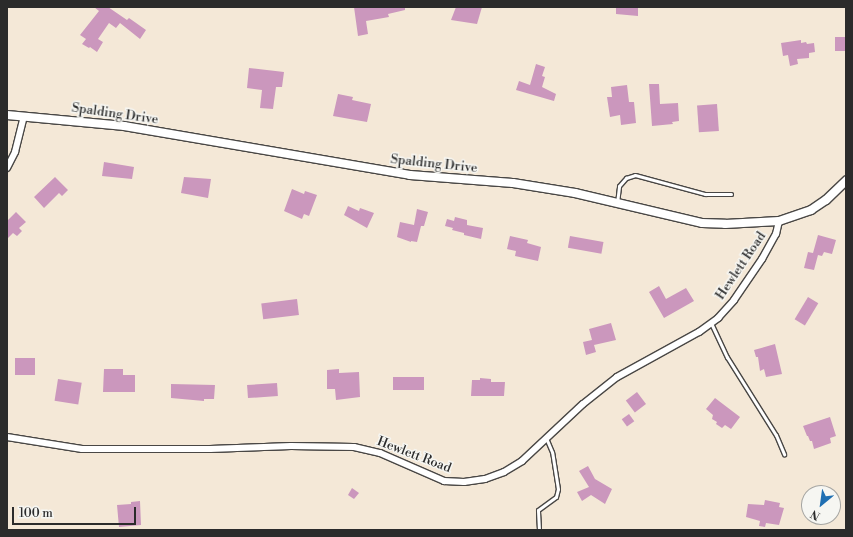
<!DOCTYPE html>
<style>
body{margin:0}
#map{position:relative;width:853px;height:537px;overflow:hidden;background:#f4e8d7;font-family:"Libre Bodoni",serif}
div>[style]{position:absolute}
.building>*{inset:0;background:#cb97bd;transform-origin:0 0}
.roads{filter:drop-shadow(1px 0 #494745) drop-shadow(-1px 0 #494745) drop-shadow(0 1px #494745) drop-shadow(0 -1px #494745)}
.service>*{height:3px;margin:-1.5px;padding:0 1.5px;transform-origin:1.5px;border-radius:1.5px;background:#fff}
.minor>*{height:6px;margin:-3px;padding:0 3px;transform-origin:3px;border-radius:3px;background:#fff}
.tertiary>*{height:8px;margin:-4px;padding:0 4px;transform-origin:4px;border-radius:4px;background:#fff}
span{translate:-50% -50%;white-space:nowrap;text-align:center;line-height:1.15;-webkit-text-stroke:3px #f6f6f2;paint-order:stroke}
.street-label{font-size:13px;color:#2b2b2b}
.frame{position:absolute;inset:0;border:8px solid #2b2b2b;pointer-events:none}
.north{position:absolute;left:801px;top:485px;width:40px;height:40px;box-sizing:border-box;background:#f6f6f2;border:1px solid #a5a5a2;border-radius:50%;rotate:209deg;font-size:11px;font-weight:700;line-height:16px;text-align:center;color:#2b2b2b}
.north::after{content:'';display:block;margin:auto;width:14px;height:18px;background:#1f6fb2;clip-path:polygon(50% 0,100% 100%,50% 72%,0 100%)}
.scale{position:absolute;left:12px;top:507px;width:124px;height:18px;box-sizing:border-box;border:2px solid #2b2b2b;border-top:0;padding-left:5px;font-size:12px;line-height:14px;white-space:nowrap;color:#2b2b2b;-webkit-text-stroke:3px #f6f6f2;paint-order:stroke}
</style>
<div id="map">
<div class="building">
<div style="clip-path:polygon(94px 7px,108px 7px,127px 20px,129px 18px,146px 30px,140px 39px,120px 23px,116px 28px,109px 23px,98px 39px,103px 42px,97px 52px,90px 47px,89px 48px,82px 44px,86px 39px,80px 35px,99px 11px)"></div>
<div style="clip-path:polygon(354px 7px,405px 7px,405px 10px,388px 14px,389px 17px,366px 21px,368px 34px,358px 36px)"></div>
<div style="clip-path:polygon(456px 7px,482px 7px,477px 24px,451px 20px)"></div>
<div style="clip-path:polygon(616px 7px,638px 7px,638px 16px,616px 14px)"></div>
<div style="left:846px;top:37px;width:14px;height:11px;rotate:90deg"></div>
<div style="clip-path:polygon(801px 40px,801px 43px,806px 42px,807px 44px,814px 43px,815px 52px,809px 53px,809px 58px,797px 59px,798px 64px,790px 66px,788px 55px,783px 56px,781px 43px)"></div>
<div style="clip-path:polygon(536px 64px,545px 67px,542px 76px,545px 77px,542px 87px,556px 94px,554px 101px,516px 90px,519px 81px,530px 85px)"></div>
<div style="clip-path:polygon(249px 68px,284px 72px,282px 87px,276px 87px,273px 109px,260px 108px,262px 90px,247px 88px)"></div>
<div style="clip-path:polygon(649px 84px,659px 84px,660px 104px,678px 103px,679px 121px,672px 122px,673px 124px,652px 126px)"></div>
<div style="clip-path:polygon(627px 85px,629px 102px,634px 102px,636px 123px,621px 125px,620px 115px,610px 117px,607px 97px,612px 97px,611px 87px)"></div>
<div style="clip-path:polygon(338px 94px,353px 97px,352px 100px,371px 104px,367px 122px,333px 116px)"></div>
<div style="left:717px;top:104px;width:27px;height:20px;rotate:86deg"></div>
<div style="clip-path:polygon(104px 162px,134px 167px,132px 179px,102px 176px)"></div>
<div style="clip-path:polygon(55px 177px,68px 190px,62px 196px,59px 193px,44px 208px,34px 197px)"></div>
<div style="clip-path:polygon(184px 177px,211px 179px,208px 198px,181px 193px)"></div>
<div style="clip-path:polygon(292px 189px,304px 194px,305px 191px,317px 195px,309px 216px,304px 214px,302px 219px,284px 211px)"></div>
<div style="clip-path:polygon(348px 206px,359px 211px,360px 208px,374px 213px,367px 228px,344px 215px)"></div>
<div style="clip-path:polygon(417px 209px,428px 212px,424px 226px,421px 226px,417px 242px,411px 241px,411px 242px,397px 237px,400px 222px,414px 225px)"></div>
<div style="clip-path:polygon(16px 212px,26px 222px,19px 228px,22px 231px,17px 236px,13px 233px,7px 239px,7px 221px)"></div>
<div style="clip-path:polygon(455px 217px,467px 220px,467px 225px,483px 228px,481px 239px,464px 235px,464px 233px,452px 230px,453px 228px,445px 226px,447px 219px,454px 221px)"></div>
<div style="clip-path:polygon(818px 235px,836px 240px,832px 254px,824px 252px,822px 256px,818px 255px,814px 270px,804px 268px,808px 252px,813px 253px)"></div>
<div style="clip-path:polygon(510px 236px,528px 240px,527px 243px,541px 247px,538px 261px,515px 256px,516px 251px,507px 249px)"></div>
<div style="left:570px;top:236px;width:34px;height:12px;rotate:10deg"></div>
<div style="clip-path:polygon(659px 286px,666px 299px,686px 288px,694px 301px,664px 318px,649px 292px)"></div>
<div style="left:808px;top:297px;width:12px;height:26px;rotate:31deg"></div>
<div style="left:297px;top:299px;width:16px;height:36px;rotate:83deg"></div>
<div style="clip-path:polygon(611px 323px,616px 340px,594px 345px,596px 352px,586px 355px,583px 342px,592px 340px,589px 329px)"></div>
<div style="clip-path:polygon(775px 344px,782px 374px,766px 377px,764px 369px,760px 371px,758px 357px,756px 357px,754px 350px)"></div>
<div style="left:15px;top:358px;width:20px;height:17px"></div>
<div style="clip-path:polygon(104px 369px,123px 369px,123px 375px,135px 375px,135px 392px,103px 392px)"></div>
<div style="clip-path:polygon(339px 369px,339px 373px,359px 372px,360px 397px,336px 400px,335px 389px,327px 389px,327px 370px)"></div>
<div style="left:393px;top:377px;width:31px;height:13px"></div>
<div style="clip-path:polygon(480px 378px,491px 379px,491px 382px,505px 382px,504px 396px,471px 396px,472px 380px,480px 380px)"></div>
<div style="left:58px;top:379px;width:24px;height:22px;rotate:9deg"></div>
<div style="left:277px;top:383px;width:13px;height:30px;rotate:86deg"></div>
<div style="clip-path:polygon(171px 384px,215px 385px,214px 399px,204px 399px,204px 401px,171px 398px)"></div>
<div style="left:637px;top:392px;width:15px;height:14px;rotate:53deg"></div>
<div style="clip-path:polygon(715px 398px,740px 417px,731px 429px,725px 425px,722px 428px,716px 424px,717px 422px,712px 419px,713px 415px,706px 409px)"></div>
<div style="left:629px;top:414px;width:9px;height:9px;rotate:54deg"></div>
<div style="clip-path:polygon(830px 417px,836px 436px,830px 438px,831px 443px,814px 449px,812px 441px,810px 441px,808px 436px,807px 436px,803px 426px)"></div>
<div style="clip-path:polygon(588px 466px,595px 479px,612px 489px,605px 504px,591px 495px,582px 501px,577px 492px,589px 487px,579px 471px)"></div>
<div style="clip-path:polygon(352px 488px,359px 493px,354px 499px,348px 495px)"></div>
<div style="clip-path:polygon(765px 500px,780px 503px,779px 507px,784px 508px,779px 525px,766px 523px,765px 527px,759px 526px,760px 521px,746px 517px,748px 504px,764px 505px)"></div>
<div style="clip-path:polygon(140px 501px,141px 525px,119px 527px,117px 505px,131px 504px,131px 502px)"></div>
</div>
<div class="roads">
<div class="service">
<div style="left:617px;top:203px;width:17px;rotate:-83deg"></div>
<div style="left:619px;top:186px;width:11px;rotate:-49deg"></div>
<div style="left:626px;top:178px;width:9px;rotate:-18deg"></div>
<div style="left:635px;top:175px;width:73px;rotate:15.2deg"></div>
<div style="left:705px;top:194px;width:26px"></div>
<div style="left:711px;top:323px;width:38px;rotate:65deg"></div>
<div style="left:727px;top:357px;width:92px;rotate:57.9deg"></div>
<div style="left:776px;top:435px;width:21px;rotate:67deg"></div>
<div style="left:539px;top:530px;width:20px;rotate:-93deg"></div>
<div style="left:538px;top:510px;width:22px;rotate:-36deg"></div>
<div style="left:556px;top:497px;width:8px;rotate:-76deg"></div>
<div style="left:558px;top:489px;width:37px;rotate:-99deg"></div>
<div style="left:552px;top:452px;width:15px;rotate:-113deg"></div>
</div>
<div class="minor">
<div style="left:7px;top:168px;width:18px;rotate:-63deg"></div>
<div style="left:15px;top:152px;width:36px;rotate:-76deg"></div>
<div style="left:7px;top:437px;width:76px;rotate:9.1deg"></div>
<div style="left:82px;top:449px;width:128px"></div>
<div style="left:210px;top:449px;width:81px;rotate:-2.1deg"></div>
<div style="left:291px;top:446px;width:63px;rotate:0.9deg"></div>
<div style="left:354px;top:447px;width:27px;rotate:13deg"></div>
<div style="left:380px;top:453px;width:70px;rotate:23.6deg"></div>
<div style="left:444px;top:481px;width:20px;rotate:3deg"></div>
<div style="left:464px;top:482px;width:21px;rotate:-8deg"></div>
<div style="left:485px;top:479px;width:20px;rotate:-20deg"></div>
<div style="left:504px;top:472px;width:21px;rotate:-31deg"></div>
<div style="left:522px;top:461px;width:83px;rotate:-43.1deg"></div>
<div style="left:583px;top:404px;width:43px;rotate:-38.5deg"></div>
<div style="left:617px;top:377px;width:94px;rotate:-28.8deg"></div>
<div style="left:699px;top:332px;width:24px;rotate:-36deg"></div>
<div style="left:718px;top:318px;width:24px;rotate:-48deg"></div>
<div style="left:734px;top:300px;width:50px;rotate:-55.7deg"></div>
<div style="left:762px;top:259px;width:29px;rotate:-61deg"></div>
<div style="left:776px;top:234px;width:13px;rotate:-77deg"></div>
</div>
<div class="tertiary">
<div style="left:7px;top:115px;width:118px;rotate:5.4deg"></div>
<div style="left:124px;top:126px;width:290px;rotate:9.7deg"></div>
<div style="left:410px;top:175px;width:103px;rotate:4.4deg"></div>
<div style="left:513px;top:183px;width:63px;rotate:9.2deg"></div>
<div style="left:575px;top:193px;width:130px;rotate:13.3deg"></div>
<div style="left:702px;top:223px;width:23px;rotate:2deg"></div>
<div style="left:725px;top:224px;width:54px;rotate:-3.2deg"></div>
<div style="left:779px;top:221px;width:34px;rotate:-19deg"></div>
<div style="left:811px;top:210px;width:18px;rotate:-34deg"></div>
<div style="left:826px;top:200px;width:28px;rotate:-44deg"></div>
</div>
</div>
<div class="street-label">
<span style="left:115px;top:114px;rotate:8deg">Spalding Drive</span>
<span style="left:434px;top:164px;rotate:6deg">Spalding Drive</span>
<span style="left:741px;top:266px;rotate:-56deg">Hewlett Road</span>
<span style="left:414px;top:455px;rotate:21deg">Hewlett Road</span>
</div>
<div class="frame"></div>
<div class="north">N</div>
<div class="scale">100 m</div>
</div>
